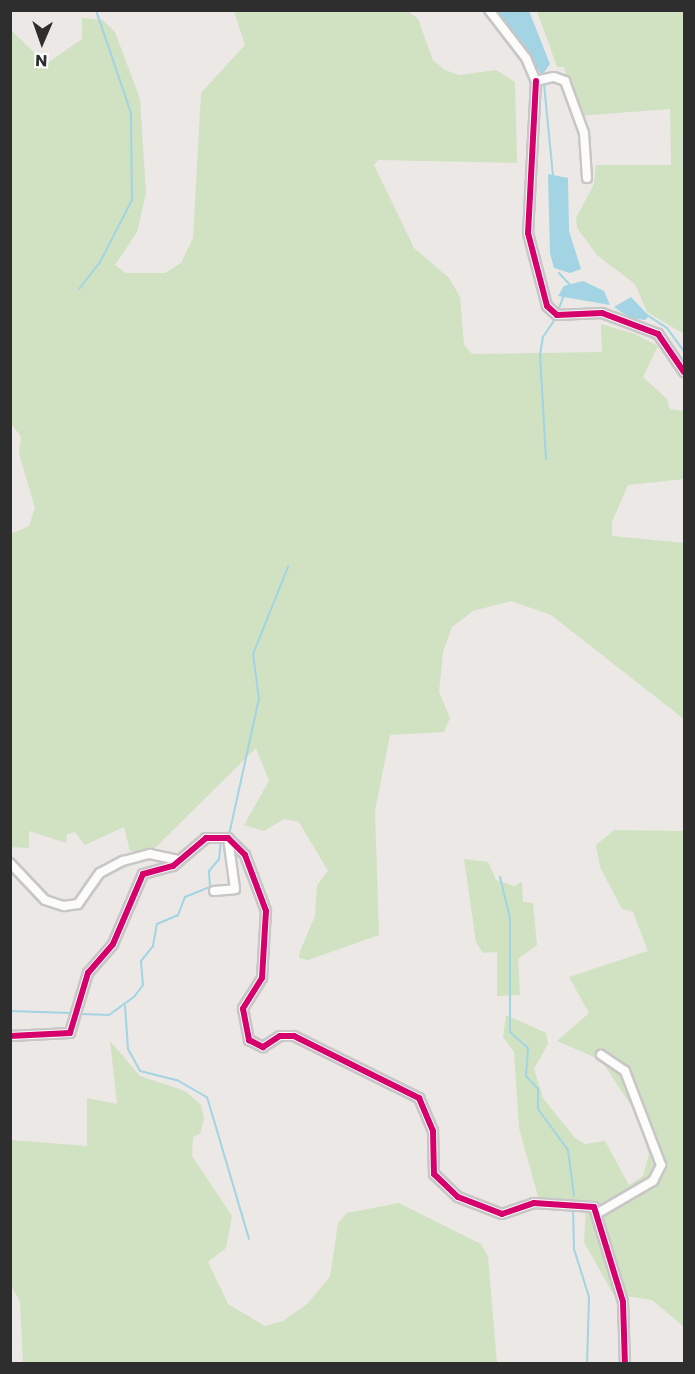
<!DOCTYPE html>
<style>
body{margin:0}
#map{position:relative;width:695px;height:1374px;overflow:hidden;background:#ebe8e5;font-family:Poppins,sans-serif}
div>[style]{position:absolute}
.green>*{inset:0;background:#d0e2c2}
.water>*{inset:0;background:#a2d4e3}
.stream>*{height:2px;margin:-1px;padding:0 1px;transform-origin:1px;border-radius:1px;background:#a2d4e3}
.roads{filter:drop-shadow(2px 0 #c8c6c7) drop-shadow(-2px 0 #c8c6c7) drop-shadow(0 2px #c8c6c7) drop-shadow(0 -2px #c8c6c7)}
.street>*{height:8px;margin:-4px;padding:0 4px;transform-origin:4px;border-radius:4px;background:#fcfcfb}
.cycleway>*{height:6px;margin:-3px;padding:0 3px;transform-origin:3px;border-radius:3px;background:#d6006c}
span{translate:-50% -50%;white-space:nowrap;text-align:center;line-height:1.15;-webkit-text-stroke:5px #fff;paint-order:stroke}
.frame{position:absolute;inset:0;border:12px solid #2e2e2e;pointer-events:none}
.north{position:absolute;left:12px;top:12px;width:60px;height:60px;-webkit-text-stroke:4px #fff;paint-order:stroke;rotate:182deg;font-size:16px;font-weight:700;line-height:24px;text-align:center;color:#2e2e2e}
.north::after{content:'';display:block;margin:auto;width:21px;height:27px;background:#2e2e2e;clip-path:polygon(50% 0,100% 100%,50% 72%,0 100%)}
</style>
<div id="map">
<div class="green">
<div style="clip-path:polygon(234px 11px,408px 11px,418px 19px,433px 60px,445px 70px,459px 75px,496px 70px,515px 82px,517px 163px,378px 160px,374px 165px,414px 248px,449px 278px,460px 297px,464px 345px,472px 354px,602px 352px,601px 324px,635px 334px,658px 346px,643px 377px,667px 399px,670px 409px,684px 411px,684px 479px,628px 485px,612px 522px,612px 536px,684px 543px,684px 719px,551px 615px,511px 601px,473px 611px,452px 627px,443px 652px,439px 692px,450px 718px,444px 732px,390px 735px,375px 811px,379px 935px,308px 960px,299px 958px,300px 951px,315px 916px,317px 885px,328px 871px,299px 822px,284px 819px,264px 831px,244px 825px,269px 781px,256px 748px,152px 851px,130px 851px,124px 827px,85px 845px,75px 832px,67px 834px,66px 843px,29px 831px,29px 848px,11px 847px,11px 534px,29px 526px,35px 508px,19px 454px,21px 437px,11px 423px,10px 29px,46px 64px,82px 39px,82px 18px,103px 20px,115px 32px,140px 99px,146px 193px,137px 232px,115px 265px,126px 273px,165px 273px,181px 263px,193px 238px,201px 93px,245px 45px)"></div>
<div style="clip-path:polygon(537px 11px,684px 11px,684px 334px,647px 312px,635px 284px,598px 256px,577px 228px,576px 218px,594px 184px,596px 165px,671px 165px,670px 109px,577px 116px,564px 67px,557px 67px)"></div>
<div style="clip-path:polygon(614px 830px,684px 831px,684px 1327px,652px 1300px,626px 1296px,621px 1300px,612px 1292px,584px 1242px,586px 1209px,568px 1201px,539px 1200px,519px 1128px,514px 1052px,503px 1037px,506px 1015px,546px 1033px,548px 1044px,534px 1069px,543px 1098px,575px 1138px,585px 1144px,605px 1141px,629px 1185px,643px 1176px,649px 1154px,637px 1119px,643px 1114px,639px 1108px,634px 1110px,601px 1060px,557px 1041px,589px 1013px,569px 977px,648px 951px,633px 912px,622px 909px,600px 867px,596px 845px)"></div>
<div style="clip-path:polygon(464px 859px,488px 862px,496px 880px,514px 886px,522px 882px,523px 902px,533px 903px,537px 945px,518px 959px,520px 995px,497px 996px,497px 952px,483px 953px,476px 942px)"></div>
<div style="clip-path:polygon(110px 1041px,140px 1076px,185px 1091px,201px 1105px,204px 1119px,200px 1134px,193px 1137px,192px 1156px,232px 1216px,226px 1248px,208px 1262px,228px 1304px,265px 1326px,283px 1321px,307px 1304px,330px 1277px,338px 1223px,347px 1213px,399px 1203px,481px 1244px,488px 1257px,497px 1363px,23px 1363px,20px 1302px,11px 1285px,11px 1140px,87px 1146px,87px 1098px,117px 1104px)"></div>
</div>
<div class="water">
<div style="clip-path:polygon(529px 11px,550px 64px,542px 75px,497px 12px)"></div>
<div style="clip-path:polygon(548px 174px,568px 178px,569px 231px,581px 269px,570px 273px,554px 268px,550px 253px)"></div>
<div style="clip-path:polygon(583px 281px,604px 291px,610px 305px,558px 296px,564px 286px)"></div>
<div style="clip-path:polygon(631px 297px,649px 316px,645px 320px,630px 318px,614px 307px)"></div>
</div>
<div class="stream">
<div style="left:544px;top:84px;width:92px;rotate:84.4deg"></div>
<div style="left:559px;top:273px;width:16px;rotate:47deg"></div>
<div style="left:79px;top:289px;width:34px;rotate:-52deg"></div>
<div style="left:100px;top:262px;width:70px;rotate:-62.7deg"></div>
<div style="left:132px;top:200px;width:87px;rotate:-90.7deg"></div>
<div style="left:131px;top:113px;width:109px;rotate:-108.8deg"></div>
<div style="left:558px;top:311px;width:15px;rotate:-70deg"></div>
<div style="left:647px;top:315px;width:24px;rotate:33deg"></div>
<div style="left:667px;top:328px;width:29px;rotate:54deg"></div>
<div style="left:546px;top:459px;width:104px;rotate:-93.3deg"></div>
<div style="left:540px;top:355px;width:18px;rotate:-81deg"></div>
<div style="left:543px;top:337px;width:22px;rotate:-56deg"></div>
<div style="left:229px;top:835px;width:139px;rotate:-77.6deg"></div>
<div style="left:259px;top:699px;width:45px;rotate:-97.6deg"></div>
<div style="left:253px;top:654px;width:94px;rotate:-68.1deg"></div>
<div style="left:500px;top:877px;width:42px;rotate:76.3deg"></div>
<div style="left:510px;top:918px;width:114px;rotate:90deg"></div>
<div style="left:510px;top:1032px;width:24px;rotate:42deg"></div>
<div style="left:528px;top:1048px;width:28px;rotate:94deg"></div>
<div style="left:526px;top:1076px;width:18px;rotate:47deg"></div>
<div style="left:538px;top:1089px;width:20px;rotate:90deg"></div>
<div style="left:538px;top:1109px;width:51px;rotate:53.8deg"></div>
<div style="left:568px;top:1150px;width:46px;rotate:82.6deg"></div>
<div style="left:125px;top:1006px;width:43px;rotate:86deg"></div>
<div style="left:128px;top:1049px;width:25px;rotate:61deg"></div>
<div style="left:140px;top:1071px;width:38px;rotate:14deg"></div>
<div style="left:177px;top:1080px;width:34px;rotate:30deg"></div>
<div style="left:207px;top:1097px;width:148px;rotate:73.5deg"></div>
<div style="left:10px;top:1011px;width:60px;rotate:1.9deg"></div>
<div style="left:82px;top:1014px;width:27px;rotate:2deg"></div>
<div style="left:109px;top:1015px;width:31px;rotate:-36deg"></div>
<div style="left:134px;top:997px;width:15px;rotate:-53deg"></div>
<div style="left:143px;top:985px;width:24px;rotate:-95deg"></div>
<div style="left:141px;top:961px;width:19px;rotate:-51deg"></div>
<div style="left:153px;top:946px;width:22px;rotate:-80deg"></div>
<div style="left:157px;top:924px;width:23px;rotate:-23deg"></div>
<div style="left:178px;top:915px;width:19px;rotate:-69deg"></div>
<div style="left:185px;top:897px;width:27px;rotate:-22deg"></div>
<div style="left:210px;top:887px;width:16px;rotate:-94deg"></div>
<div style="left:209px;top:871px;width:16px;rotate:-50deg"></div>
<div style="left:219px;top:859px;width:18px;rotate:-84deg"></div>
<div style="left:573px;top:1208px;width:41px;rotate:88.6deg"></div>
<div style="left:574px;top:1249px;width:50px;rotate:72.6deg"></div>
<div style="left:589px;top:1297px;width:67px;rotate:91.7deg"></div>
</div>
<div class="roads">
<div class="street">
<div style="left:489px;top:10px;width:61px;rotate:52.4deg"></div>
<div style="left:526px;top:58px;width:25px;rotate:67deg"></div>
<div style="left:536px;top:81px;width:18px;rotate:-13deg"></div>
<div style="left:554px;top:77px;width:12px;rotate:20deg"></div>
<div style="left:565px;top:81px;width:55px;rotate:69.9deg"></div>
<div style="left:584px;top:133px;width:45px;rotate:86.2deg"></div>
<div style="left:536px;top:81px;width:152px;rotate:93deg"></div>
<div style="left:528px;top:233px;width:75px;rotate:75.4deg"></div>
<div style="left:547px;top:306px;width:13px;rotate:42deg"></div>
<div style="left:557px;top:315px;width:45px;rotate:-2.5deg"></div>
<div style="left:602px;top:313px;width:60px;rotate:20.6deg"></div>
<div style="left:658px;top:334px;width:46px;rotate:55.6deg"></div>
<div style="left:10px;top:863px;width:51px;rotate:46.6deg"></div>
<div style="left:45px;top:900px;width:20px;rotate:18deg"></div>
<div style="left:64px;top:906px;width:14px;rotate:-8deg"></div>
<div style="left:78px;top:904px;width:38px;rotate:-55deg"></div>
<div style="left:100px;top:873px;width:26px;rotate:-28deg"></div>
<div style="left:123px;top:861px;width:28px;rotate:-15deg"></div>
<div style="left:150px;top:854px;width:30px;rotate:12deg"></div>
<div style="left:214px;top:891px;width:21px;rotate:-5deg"></div>
<div style="left:235px;top:889px;width:51px;rotate:-97.8deg"></div>
<div style="left:10px;top:1036px;width:60px;rotate:-2.9deg"></div>
<div style="left:70px;top:1033px;width:63px;rotate:-73.3deg"></div>
<div style="left:88px;top:973px;width:38px;rotate:-49deg"></div>
<div style="left:113px;top:944px;width:76px;rotate:-66.8deg"></div>
<div style="left:143px;top:874px;width:31px;rotate:-15deg"></div>
<div style="left:173px;top:866px;width:43px;rotate:-40.3deg"></div>
<div style="left:206px;top:838px;width:22px"></div>
<div style="left:228px;top:838px;width:24px;rotate:45deg"></div>
<div style="left:245px;top:855px;width:60px;rotate:69.4deg"></div>
<div style="left:266px;top:911px;width:67px;rotate:93.4deg"></div>
<div style="left:262px;top:978px;width:36px;rotate:122deg"></div>
<div style="left:243px;top:1009px;width:32px;rotate:79deg"></div>
<div style="left:249px;top:1040px;width:16px;rotate:27deg"></div>
<div style="left:263px;top:1047px;width:20px;rotate:-33deg"></div>
<div style="left:280px;top:1036px;width:14px"></div>
<div style="left:294px;top:1036px;width:140px;rotate:26.4deg"></div>
<div style="left:419px;top:1098px;width:36px;rotate:67deg"></div>
<div style="left:433px;top:1131px;width:43px;rotate:88.7deg"></div>
<div style="left:434px;top:1174px;width:33px;rotate:44deg"></div>
<div style="left:458px;top:1197px;width:47px;rotate:21.1deg"></div>
<div style="left:502px;top:1214px;width:34px;rotate:-19deg"></div>
<div style="left:534px;top:1203px;width:60px;rotate:3.8deg"></div>
<div style="left:594px;top:1207px;width:99px;rotate:73deg"></div>
<div style="left:623px;top:1302px;width:62px;rotate:88.2deg"></div>
<div style="left:598px;top:1213px;width:64px;rotate:-30.2deg"></div>
<div style="left:653px;top:1181px;width:18px;rotate:-63deg"></div>
<div style="left:661px;top:1165px;width:101px;rotate:-111deg"></div>
<div style="left:625px;top:1071px;width:29px;rotate:-146deg"></div>
</div>
</div>
<div class="cycleway">
<div style="left:536px;top:81px;width:152px;rotate:93deg"></div>
<div style="left:528px;top:233px;width:75px;rotate:75.4deg"></div>
<div style="left:547px;top:306px;width:13px;rotate:42deg"></div>
<div style="left:557px;top:315px;width:45px;rotate:-2.5deg"></div>
<div style="left:602px;top:313px;width:60px;rotate:20.6deg"></div>
<div style="left:658px;top:334px;width:46px;rotate:55.6deg"></div>
<div style="left:10px;top:1036px;width:60px;rotate:-2.9deg"></div>
<div style="left:70px;top:1033px;width:63px;rotate:-73.3deg"></div>
<div style="left:88px;top:973px;width:38px;rotate:-49deg"></div>
<div style="left:113px;top:944px;width:76px;rotate:-66.8deg"></div>
<div style="left:143px;top:874px;width:31px;rotate:-15deg"></div>
<div style="left:173px;top:866px;width:43px;rotate:-40.3deg"></div>
<div style="left:206px;top:838px;width:22px"></div>
<div style="left:228px;top:838px;width:24px;rotate:45deg"></div>
<div style="left:245px;top:855px;width:60px;rotate:69.4deg"></div>
<div style="left:266px;top:911px;width:67px;rotate:93.4deg"></div>
<div style="left:262px;top:978px;width:36px;rotate:122deg"></div>
<div style="left:243px;top:1009px;width:32px;rotate:79deg"></div>
<div style="left:249px;top:1040px;width:16px;rotate:27deg"></div>
<div style="left:263px;top:1047px;width:20px;rotate:-33deg"></div>
<div style="left:280px;top:1036px;width:14px"></div>
<div style="left:294px;top:1036px;width:140px;rotate:26.4deg"></div>
<div style="left:419px;top:1098px;width:36px;rotate:67deg"></div>
<div style="left:433px;top:1131px;width:43px;rotate:88.7deg"></div>
<div style="left:434px;top:1174px;width:33px;rotate:44deg"></div>
<div style="left:458px;top:1197px;width:47px;rotate:21.1deg"></div>
<div style="left:502px;top:1214px;width:34px;rotate:-19deg"></div>
<div style="left:534px;top:1203px;width:60px;rotate:3.8deg"></div>
<div style="left:594px;top:1207px;width:99px;rotate:73deg"></div>
<div style="left:623px;top:1302px;width:62px;rotate:88.2deg"></div>
</div>
<div class="frame"></div>
<div class="north">N</div>
</div>
